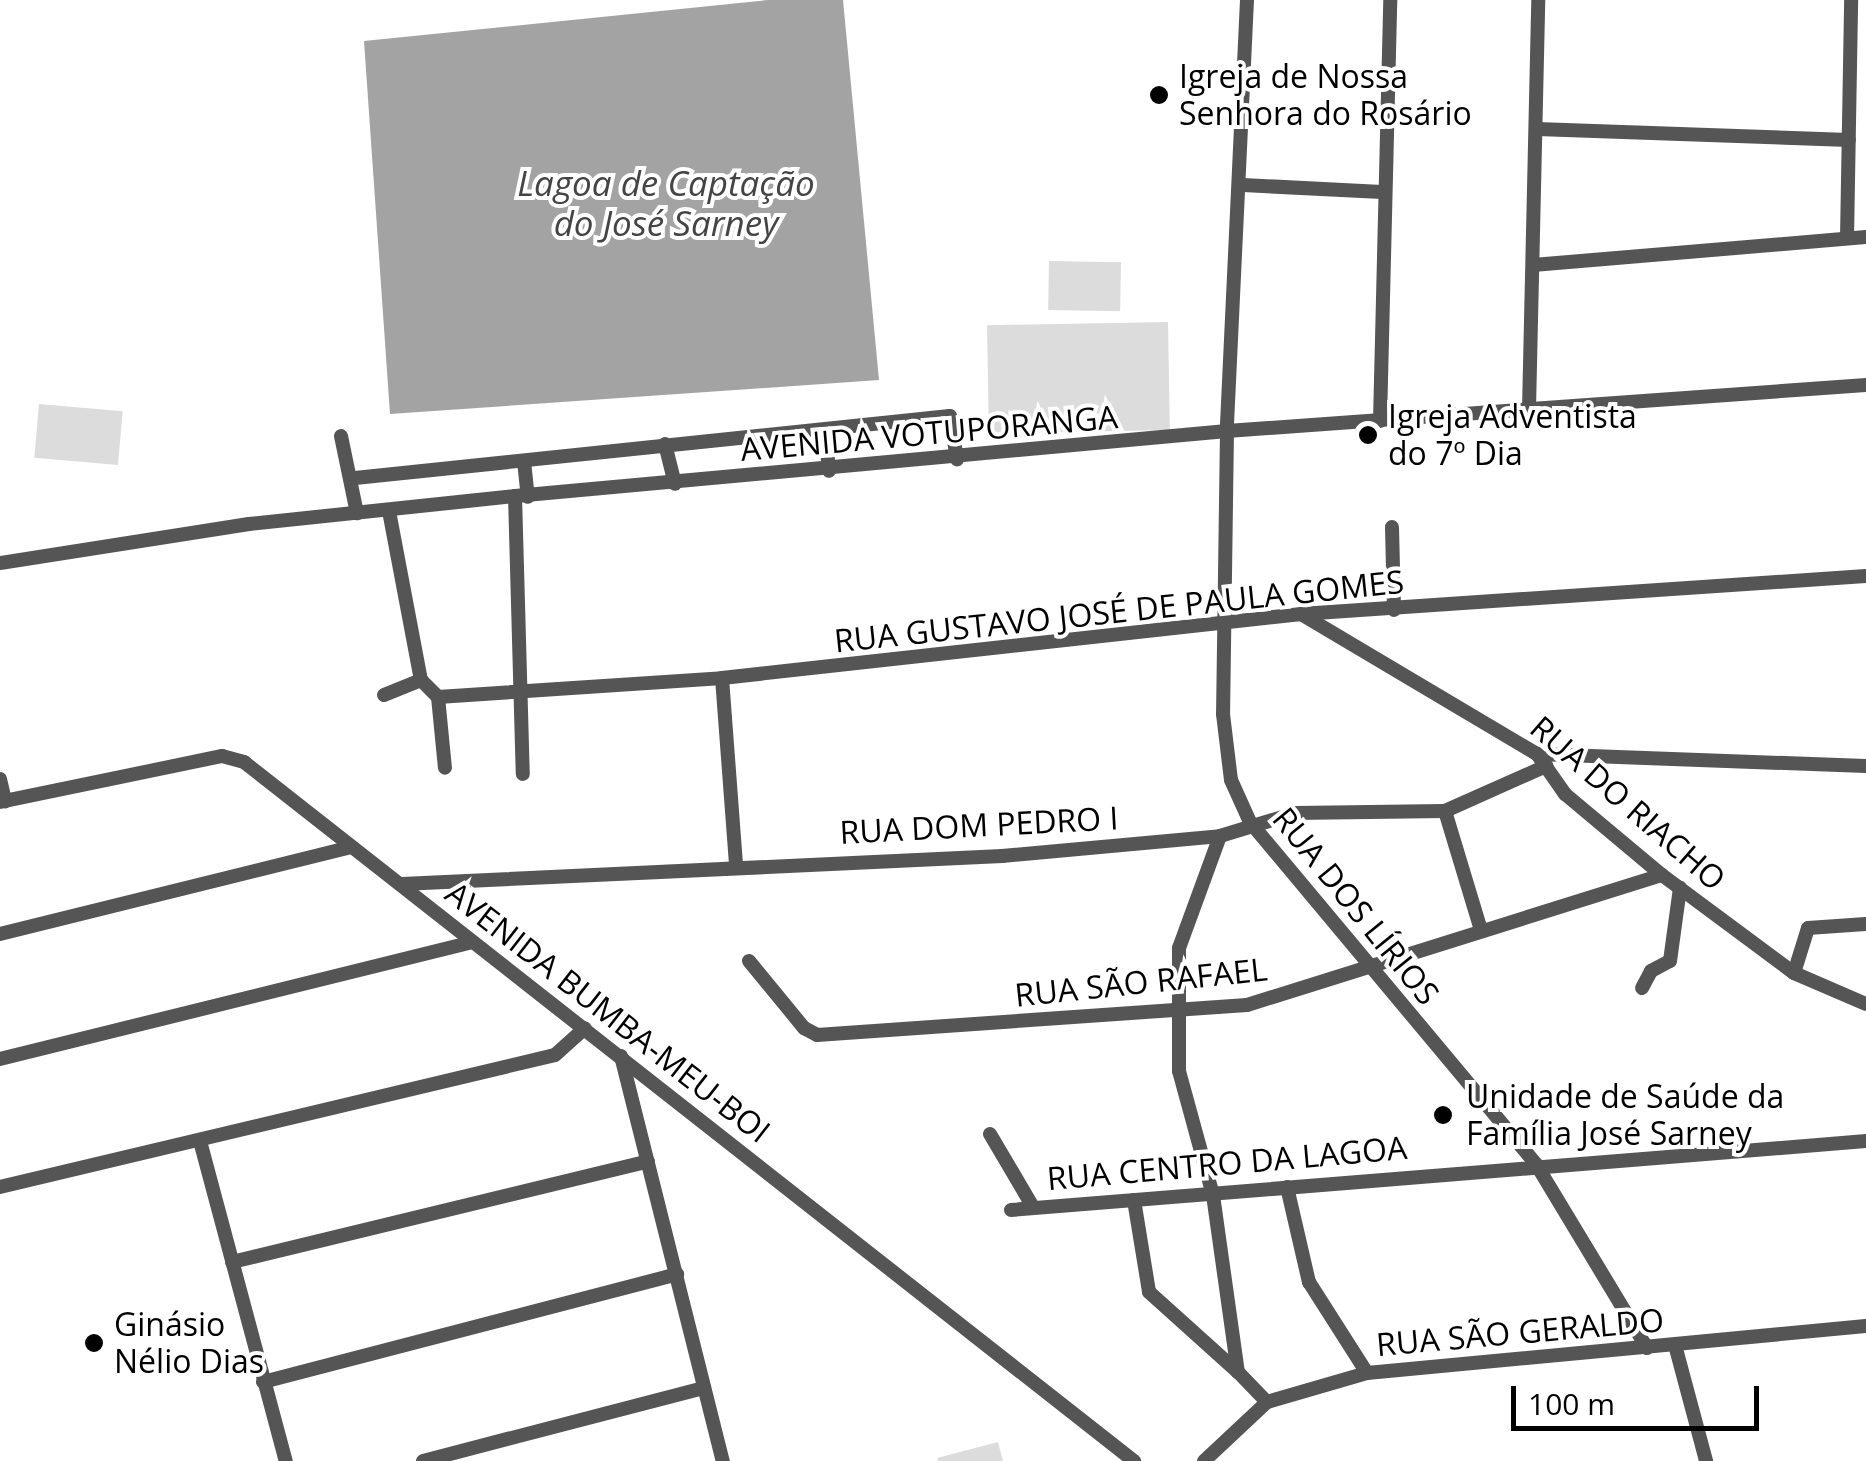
<!DOCTYPE html>
<meta charset="utf-8">
<style>
body{margin:0}
#map{position:relative;width:1866px;height:1461px;overflow:hidden;background:#fff;font-family:"Open Sans",sans-serif}
div>[style]{position:absolute}
.green>*{inset:0;background:#dcdcdc;transform-origin:0 0}
.water>*{inset:0;background:#a3a3a3}
.minor>*{height:14px;margin:-7px;padding:0 7px;transform-origin:7px;border-radius:7px;background:#555}
.dots>*{width:28px;height:28px;translate:-50% -50%;box-sizing:border-box;border:5px solid #fff;border-radius:50%}
span{translate:-50% -50%;white-space:nowrap;text-align:center;line-height:1.15;-webkit-text-stroke:8px #fff;paint-order:stroke}
.poi-label{font-size:32px;color:#000}
.left{translate:0 -50%;text-align:left}
.street-label{font-size:32px;color:#000}
.water-label{font-size:35px;color:#444;font-style:italic}
.scale{position:absolute;left:1511px;top:1386px;width:248px;height:45px;box-sizing:border-box;border:5px solid #000;border-top:0;padding-left:12px;font-size:30px;line-height:35px;white-space:nowrap;color:#000;-webkit-text-stroke:8px #fff;paint-order:stroke}
</style>
<div id="map">
<div class="green">
<div style="left:1049px;top:261px;width:72px;height:49px;rotate:1deg"></div>
<div style="left:1168px;top:322px;width:108px;height:181px;rotate:89deg"></div>
<div style="left:39px;top:404px;width:84px;height:54px;rotate:5deg"></div>
<div style="clip-path:polygon(998px 1442px,1003px 1461px,938px 1461px,937px 1458px)"></div>
</div>
<div class="water">
<div style="clip-path:polygon(768px 0,843px 0,879px 380px,390px 414px,364px 41px)"></div>
</div>
<div class="minor">
<div style="left:1247px;top:0;width:431px;rotate:92.7deg"></div>
<div style="left:1227px;top:431px;width:283px;rotate:90.8deg"></div>
<div style="left:1223px;top:714px;width:66px;rotate:83.1deg"></div>
<div style="left:1231px;top:780px;width:46px;rotate:65.7deg"></div>
<div style="left:1250px;top:822px;width:446px;rotate:50.1deg"></div>
<div style="left:1536px;top:1164px;width:215px;rotate:58.9deg"></div>
<div style="left:1537px;top:129px;width:312px;rotate:2deg"></div>
<div style="left:1243px;top:185px;width:139px;rotate:2.9deg"></div>
<div style="left:1847px;top:238px;width:238px;rotate:-89deg"></div>
<div style="left:1533px;top:265px;width:334px;rotate:-4.8deg"></div>
<div style="left:1529px;top:409px;width:409px;rotate:-88.7deg"></div>
<div style="left:1380px;top:421px;width:421px;rotate:-88.6deg"></div>
<div style="left:825px;top:430px;width:41px;rotate:84.4deg"></div>
<div style="left:341px;top:436px;width:79px;rotate:78.3deg"></div>
<div style="left:665px;top:444px;width:41px;rotate:76deg"></div>
<div style="left:524px;top:461px;width:36px;rotate:84deg"></div>
<div style="left:355px;top:478px;width:598px;rotate:-5.95deg"></div>
<div style="left:950px;top:416px;width:44px;rotate:80.8deg"></div>
<div style="left:515px;top:496px;width:278px;rotate:88.4deg"></div>
<div style="left:389px;top:511px;width:172px;rotate:79.3deg"></div>
<div style="left:421px;top:680px;width:24px;rotate:45deg"></div>
<div style="left:438px;top:697px;width:71px;rotate:84.4deg"></div>
<div style="left:1392px;top:527px;width:83px;rotate:88.6deg"></div>
<div style="left:0;top:563px;width:252px;rotate:-8.9deg"></div>
<div style="left:249px;top:524px;width:267px;rotate:-6deg"></div>
<div style="left:515px;top:496px;width:715px;rotate:-5.22deg"></div>
<div style="left:1227px;top:431px;width:641px;rotate:-4.12deg"></div>
<div style="left:1301px;top:614px;width:274px;rotate:30.7deg"></div>
<div style="left:1537px;top:754px;width:49px;rotate:55deg"></div>
<div style="left:1565px;top:794px;width:126px;rotate:39.9deg"></div>
<div style="left:1662px;top:875px;width:164px;rotate:36.6deg"></div>
<div style="left:1794px;top:973px;width:78px;rotate:23.3deg"></div>
<div style="left:722px;top:678px;width:187px;rotate:85.7deg"></div>
<div style="left:384px;top:695px;width:40px;rotate:-22deg"></div>
<div style="left:438px;top:697px;width:285px;rotate:-3.8deg"></div>
<div style="left:722px;top:678px;width:583px;rotate:-6.31deg"></div>
<div style="left:1301px;top:614px;width:566px;rotate:-3.85deg"></div>
<div style="left:1537px;top:754px;width:329px;rotate:2.1deg"></div>
<div style="left:0;top:779px;width:23px;rotate:77deg"></div>
<div style="left:0;top:802px;width:227px;rotate:-11.7deg"></div>
<div style="left:222px;top:756px;width:23px;rotate:15deg"></div>
<div style="left:244px;top:762px;width:1132px;rotate:38.15deg"></div>
<div style="left:1445px;top:811px;width:121px;rotate:73.2deg"></div>
<div style="left:1220px;top:836px;width:119px;rotate:110.1deg"></div>
<div style="left:1179px;top:948px;width:123px;rotate:90deg"></div>
<div style="left:1179px;top:1071px;width:129px;rotate:74.7deg"></div>
<div style="left:1213px;top:1195px;width:179px;rotate:82deg"></div>
<div style="left:1238px;top:1372px;width:42px;rotate:46deg"></div>
<div style="left:402px;top:884px;width:601px;rotate:-2.67deg"></div>
<div style="left:1002px;top:856px;width:219px;rotate:-5.2deg"></div>
<div style="left:1220px;top:836px;width:78px;rotate:-17deg"></div>
<div style="left:1295px;top:813px;width:150px;rotate:-0.8deg"></div>
<div style="left:1445px;top:811px;width:111px;rotate:-24deg"></div>
<div style="left:0;top:934px;width:362px;rotate:-13.9deg"></div>
<div style="left:749px;top:961px;width:87px;rotate:50.6deg"></div>
<div style="left:804px;top:1028px;width:15px;rotate:28deg"></div>
<div style="left:817px;top:1035px;width:431px;rotate:-4deg"></div>
<div style="left:1247px;top:1005px;width:435px;rotate:-17.4deg"></div>
<div style="left:1794px;top:973px;width:47px;rotate:-72.7deg"></div>
<div style="left:1808px;top:928px;width:58px;rotate:-3.9deg"></div>
<div style="left:1642px;top:988px;width:19px;rotate:-62deg"></div>
<div style="left:1651px;top:971px;width:21px;rotate:-28deg"></div>
<div style="left:1670px;top:961px;width:74px;rotate:-82.2deg"></div>
<div style="left:621px;top:1056px;width:418px;rotate:75.9deg"></div>
<div style="left:0;top:1059px;width:486px;rotate:-13.9deg"></div>
<div style="left:990px;top:1134px;width:85px;rotate:59.5deg"></div>
<div style="left:200px;top:1141px;width:331px;rotate:75deg"></div>
<div style="left:0;top:1187px;width:570px;rotate:-13.38deg"></div>
<div style="left:555px;top:1055px;width:40px;rotate:-42deg"></div>
<div style="left:1287px;top:1187px;width:98px;rotate:77deg"></div>
<div style="left:1309px;top:1282px;width:108px;rotate:57.5deg"></div>
<div style="left:1134px;top:1200px;width:93px;rotate:80.7deg"></div>
<div style="left:1149px;top:1292px;width:120px;rotate:42deg"></div>
<div style="left:1011px;top:1210px;width:858px;rotate:-4.61deg"></div>
<div style="left:232px;top:1262px;width:428px;rotate:-13.6deg"></div>
<div style="left:1675px;top:1345px;width:120px;rotate:75deg"></div>
<div style="left:263px;top:1382px;width:428px;rotate:-14.6deg"></div>
<div style="left:423px;top:1461px;width:290px;rotate:-14.6deg"></div>
<div style="left:1204px;top:1461px;width:86px;rotate:-43.1deg"></div>
<div style="left:1267px;top:1402px;width:104px;rotate:-16.2deg"></div>
<div style="left:1367px;top:1373px;width:501px;rotate:-5.38deg"></div>
</div>
<div class="dots">
<div style="left:1159px;top:95px;background:#000"></div>
<div style="left:1368px;top:435px;background:#000"></div>
<div style="left:1443px;top:1115px;background:#000"></div>
<div style="left:94px;top:1343px;background:#000"></div>
</div>
<div class="poi-label">
<span class="left" style="left:1179px;top:95px">Igreja de Nossa<br>Senhora do Rosário</span>
<span class="left" style="left:1388px;top:435px">Igreja Adventista<br>do 7º Dia</span>
<span class="left" style="left:1466px;top:1115px">Unidade de Saúde da<br>Família José Sarney</span>
<span class="left" style="left:114px;top:1343px">Ginásio<br>Nélio Dias</span>
</div>
<div class="street-label">
<span style="left:929px;top:433px;rotate:-5deg">AVENIDA VOTUPORANGA</span>
<span style="left:1119px;top:611px;rotate:-6deg">RUA GUSTAVO JOSÉ DE PAULA GOMES</span>
<span style="left:1628px;top:803px;rotate:41deg">RUA DO RIACHO</span>
<span style="left:979px;top:825px;rotate:-3deg">RUA DOM PEDRO I</span>
<span style="left:1356px;top:906px;rotate:51deg">RUA DOS LÍRIOS</span>
<span style="left:1141px;top:982px;rotate:-6deg">RUA SÃO RAFAEL</span>
<span style="left:608px;top:1012px;rotate:38deg">AVENIDA BUMBA-MEU-BOI</span>
<span style="left:1227px;top:1163px;rotate:-5deg">RUA CENTRO DA LAGOA</span>
<span style="left:1520px;top:1332px;rotate:-5deg">RUA SÃO GERALDO</span>
</div>
<div class="water-label">
<span style="left:666px;top:203px">Lagoa de Captação<br>do José Sarney</span>
</div>
<div class="scale">100 m</div>
</div>
